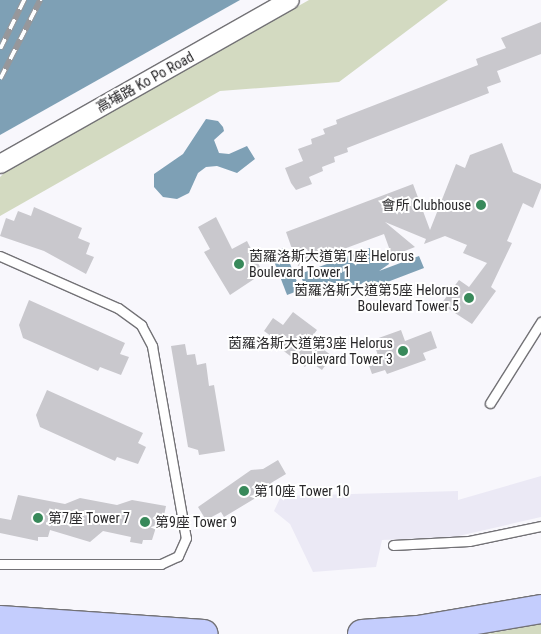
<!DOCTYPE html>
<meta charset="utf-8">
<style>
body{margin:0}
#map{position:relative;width:541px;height:634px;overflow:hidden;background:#f8f7fc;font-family:"Roboto Condensed","Noto Sans TC",sans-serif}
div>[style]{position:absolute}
.built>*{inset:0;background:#ebe9f5}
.green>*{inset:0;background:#d3dac1}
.water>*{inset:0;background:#7ea0b5;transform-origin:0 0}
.building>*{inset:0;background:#c9c8cd}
.roads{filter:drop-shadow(1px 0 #737276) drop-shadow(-1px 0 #737276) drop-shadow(0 1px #737276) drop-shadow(0 -1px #737276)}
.service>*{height:9px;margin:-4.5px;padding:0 4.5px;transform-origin:4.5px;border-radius:4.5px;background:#fff}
.minor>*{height:18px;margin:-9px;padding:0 9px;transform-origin:9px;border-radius:9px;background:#fff}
.motorway>*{height:28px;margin:-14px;padding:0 14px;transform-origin:14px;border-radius:14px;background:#c4cdfd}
.rail>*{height:5.5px;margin-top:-2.75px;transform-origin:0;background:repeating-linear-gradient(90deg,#fff 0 11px,#98979a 0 22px);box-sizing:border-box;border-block:1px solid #98979a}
.dots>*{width:14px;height:14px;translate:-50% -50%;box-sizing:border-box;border:2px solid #fff;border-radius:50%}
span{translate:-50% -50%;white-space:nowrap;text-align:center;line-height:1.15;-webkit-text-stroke:4px #fff;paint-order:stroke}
.street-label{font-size:14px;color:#29282a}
.poi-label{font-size:14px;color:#29282a}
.right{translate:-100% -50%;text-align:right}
.left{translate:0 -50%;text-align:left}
</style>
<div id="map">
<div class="built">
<div style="clip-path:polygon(541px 476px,541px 517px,454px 537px,382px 540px,376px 567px,313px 572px,290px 524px,274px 511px,281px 496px,458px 491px,458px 500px)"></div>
</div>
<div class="green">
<div style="clip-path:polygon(309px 0,448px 0,339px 82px,220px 91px,0 216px,0 177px,6px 171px)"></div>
<div style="clip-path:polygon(541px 624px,541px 634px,486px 634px)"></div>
</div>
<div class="water">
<div style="clip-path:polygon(0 0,240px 0,0 135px)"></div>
<div style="clip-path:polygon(206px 119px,218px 121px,223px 127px,224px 131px,214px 140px,219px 153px,229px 154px,247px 146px,255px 159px,237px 173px,217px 166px,206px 167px,198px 173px,189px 193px,177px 199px,163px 197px,154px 187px,154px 174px,183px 154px)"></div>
<div style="left:284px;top:248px;width:45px;height:14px;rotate:69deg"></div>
<div style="clip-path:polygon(370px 248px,376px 263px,387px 259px,389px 264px,379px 271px,419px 256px,424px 268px,369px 289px,366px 282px,335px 294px,333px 288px,309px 297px,300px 274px)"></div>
</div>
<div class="building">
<div style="clip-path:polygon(541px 22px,541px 54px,497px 71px,501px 82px,487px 87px,489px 93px,347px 148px,348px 152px,334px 157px,335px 162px,322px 167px,323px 171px,309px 177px,312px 184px,296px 190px,291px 183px,285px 168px,303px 161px,298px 149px,312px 144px,311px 139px,325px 134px,323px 129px,337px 124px,336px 120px,478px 65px,476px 59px,506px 48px,501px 38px)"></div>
<div style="clip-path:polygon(502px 143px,513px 172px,541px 184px,541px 188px,533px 208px,523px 203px,507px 241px,512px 243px,491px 287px,496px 291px,472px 324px,441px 304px,459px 280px,469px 287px,487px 263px,463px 253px,467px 245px,445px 236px,424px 244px,426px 239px,385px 222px,415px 247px,392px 256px,384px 234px,298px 266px,286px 232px,413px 184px,430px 230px,456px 164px,465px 168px,470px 155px)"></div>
<div style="clip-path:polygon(34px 207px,82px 228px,78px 238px,90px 243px,86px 254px,94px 257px,86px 274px,44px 251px,0 236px,6px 218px,14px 221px,18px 211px,31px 216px)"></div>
<div style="clip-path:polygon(216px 217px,232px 249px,247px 241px,263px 273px,230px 295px,204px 252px,210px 249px,198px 227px)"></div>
<div style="clip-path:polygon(29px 300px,125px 343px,120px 354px,129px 357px,121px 375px,100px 367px,98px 371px,23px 338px,19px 325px)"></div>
<div style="clip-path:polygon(293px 312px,317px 330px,310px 339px,332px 356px,322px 370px,309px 361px,305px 367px,273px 343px,275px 339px,264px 331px,273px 318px,283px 325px)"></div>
<div style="clip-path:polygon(401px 330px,405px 341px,431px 331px,437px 348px,423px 353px,426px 360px,387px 374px,385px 370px,372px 374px,367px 360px,378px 356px,373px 340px)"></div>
<div style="clip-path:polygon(185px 344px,187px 355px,195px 354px,197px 365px,206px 363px,209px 386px,214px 385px,225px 451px,199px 455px,198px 450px,188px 447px,171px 346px)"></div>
<div style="clip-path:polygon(47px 390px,143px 433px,138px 443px,146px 447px,138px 464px,117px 457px,115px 461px,40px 427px,36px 415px)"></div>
<div style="clip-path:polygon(278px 460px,286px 474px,271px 483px,274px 487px,224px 517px,221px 512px,206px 520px,198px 507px,251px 470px,263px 469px)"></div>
<div style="clip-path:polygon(18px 495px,65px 504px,80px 498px,117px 505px,132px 500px,166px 506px,162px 525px,157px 524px,152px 540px,143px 540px,142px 544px,130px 542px,131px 537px,103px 531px,90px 542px,50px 530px,48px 537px,38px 537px,38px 541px,0 533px,0 518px,11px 520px)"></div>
</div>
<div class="roads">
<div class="service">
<div style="left:0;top:256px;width:129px;rotate:23.8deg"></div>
<div style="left:118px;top:308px;width:29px;rotate:36deg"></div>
<div style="left:141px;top:325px;width:24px;rotate:62deg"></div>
<div style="left:152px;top:346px;width:195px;rotate:80deg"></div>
<div style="left:186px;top:538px;width:20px;rotate:114deg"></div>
<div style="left:178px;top:556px;width:19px;rotate:155deg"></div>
<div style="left:161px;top:564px;width:161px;rotate:180deg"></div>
<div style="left:490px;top:403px;width:96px;rotate:-57.8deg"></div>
<div style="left:393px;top:545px;width:76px;rotate:-3deg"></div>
<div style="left:469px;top:541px;width:74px;rotate:-11.8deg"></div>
</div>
<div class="minor">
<div style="left:0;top:164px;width:333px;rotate:-29.5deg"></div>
</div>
<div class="motorway">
<div style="left:0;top:620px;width:204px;rotate:3.9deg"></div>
<div style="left:362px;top:634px;width:56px;rotate:-4.1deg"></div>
<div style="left:418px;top:630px;width:125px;rotate:-9.7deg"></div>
</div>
</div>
<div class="rail">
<div style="left:0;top:49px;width:55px;rotate:-63.9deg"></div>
<div style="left:0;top:79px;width:89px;rotate:-63.1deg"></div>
</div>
<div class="dots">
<div style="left:481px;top:205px;background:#38895a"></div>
<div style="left:239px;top:264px;background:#38895a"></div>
<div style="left:469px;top:298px;background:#38895a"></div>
<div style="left:403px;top:351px;background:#38895a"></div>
<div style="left:244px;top:491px;background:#38895a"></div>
<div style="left:38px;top:518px;background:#38895a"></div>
<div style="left:145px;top:522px;background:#38895a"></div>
</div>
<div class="street-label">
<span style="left:145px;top:82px;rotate:-29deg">高埔路 Ko Po Road</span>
</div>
<div class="poi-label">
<span class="right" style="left:471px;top:205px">會所 Clubhouse</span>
<span class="left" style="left:249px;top:264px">茵羅洛斯大道第1座 Helorus<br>Boulevard Tower 1</span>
<span class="right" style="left:459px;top:298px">茵羅洛斯大道第5座 Helorus<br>Boulevard Tower 5</span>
<span class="right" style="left:393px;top:351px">茵羅洛斯大道第3座 Helorus<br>Boulevard Tower 3</span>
<span class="left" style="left:254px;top:491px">第10座 Tower 10</span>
<span class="left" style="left:48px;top:518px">第7座 Tower 7</span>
<span class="left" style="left:155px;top:522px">第9座 Tower 9</span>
</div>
</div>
